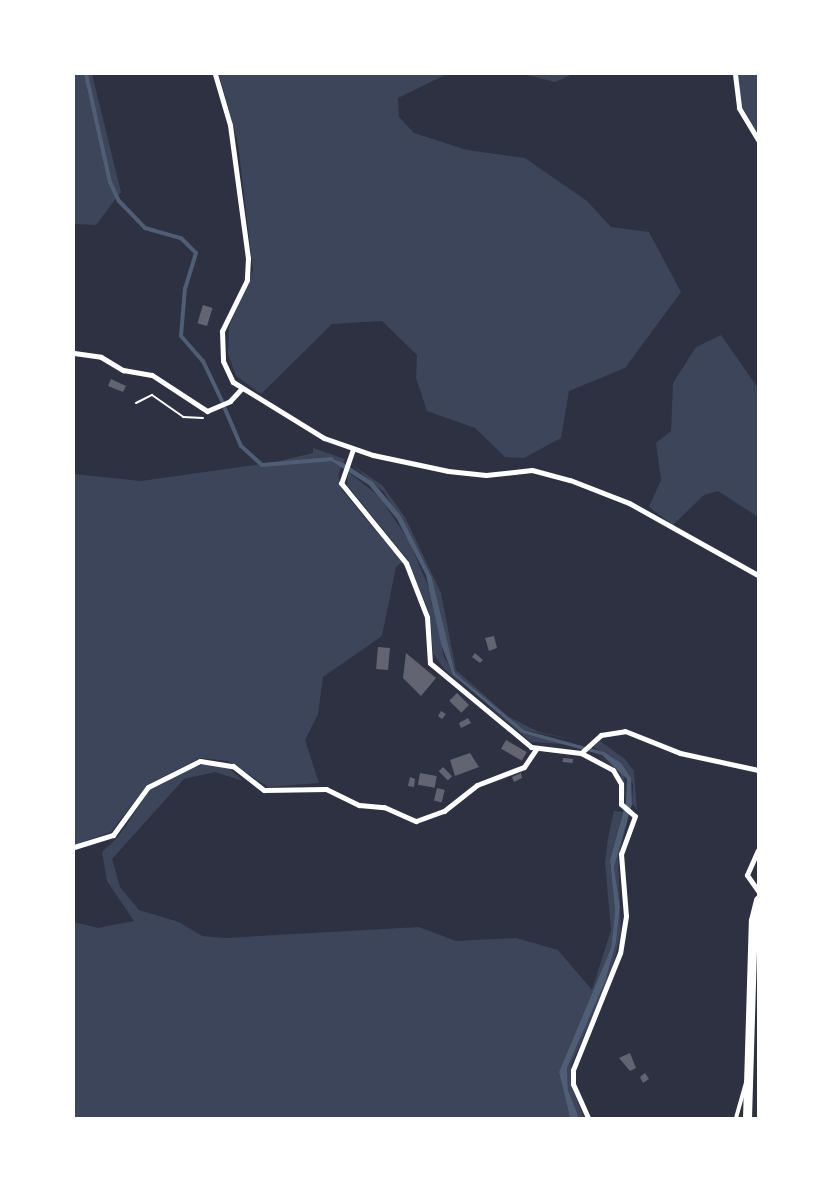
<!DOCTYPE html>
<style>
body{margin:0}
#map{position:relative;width:832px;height:1192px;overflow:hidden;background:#2d3142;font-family:"Alegreya Sans",sans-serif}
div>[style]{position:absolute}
.green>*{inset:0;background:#3c4559}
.water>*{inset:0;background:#4f5d75}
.stream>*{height:4px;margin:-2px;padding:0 2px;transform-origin:2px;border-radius:2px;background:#4f5d75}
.building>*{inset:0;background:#626471;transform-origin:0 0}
.path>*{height:2px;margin:-1px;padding:0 1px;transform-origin:1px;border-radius:1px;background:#fff}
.service>*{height:4px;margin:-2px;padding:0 2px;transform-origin:2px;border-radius:2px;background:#fff}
.minor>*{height:5px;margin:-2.5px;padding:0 2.5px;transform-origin:2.5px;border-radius:2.5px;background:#fff}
.tertiary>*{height:9px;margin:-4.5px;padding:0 4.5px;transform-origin:4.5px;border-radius:4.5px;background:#fff}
span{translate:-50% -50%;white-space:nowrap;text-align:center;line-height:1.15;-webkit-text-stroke:5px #fff;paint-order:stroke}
.frame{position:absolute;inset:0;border:75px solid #fff;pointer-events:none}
</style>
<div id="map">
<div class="green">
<div style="clip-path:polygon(74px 74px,92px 74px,121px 192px,96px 225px,74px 224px)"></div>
<div style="clip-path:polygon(219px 74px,447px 74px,398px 98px,399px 117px,414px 133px,467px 150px,525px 158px,587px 201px,611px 227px,649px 232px,681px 292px,625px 368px,569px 391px,561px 438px,524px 458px,505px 457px,475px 428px,427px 411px,416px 378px,417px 355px,382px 321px,332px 324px,261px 394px,236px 376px,228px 354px,229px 327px,253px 270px,238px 144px)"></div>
<div style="clip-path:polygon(523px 74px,573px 74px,555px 82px)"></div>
<div style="clip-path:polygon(737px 74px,758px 74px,758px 135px,741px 107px)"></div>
<div style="clip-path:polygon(721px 335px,758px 388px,758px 517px,718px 491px,704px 495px,673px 525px,649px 507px,661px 480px,656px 443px,671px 431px,673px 383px,696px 347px)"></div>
<div style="clip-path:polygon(313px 448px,345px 459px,338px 475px,342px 490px,402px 562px,396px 567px,382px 636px,323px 677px,318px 714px,305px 740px,319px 783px,268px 787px,228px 761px,200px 758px,147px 785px,111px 832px,74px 845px,74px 474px,141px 481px,275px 462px,313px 453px)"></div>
<div style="clip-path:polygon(352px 465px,382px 485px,405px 517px,441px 593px,456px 670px,509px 717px,539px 732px,581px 741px,524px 730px,455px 673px,432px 578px,384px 492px)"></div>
<div style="clip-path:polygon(348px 472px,379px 496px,409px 541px,431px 593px,444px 657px,459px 682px,522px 733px,576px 745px,531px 742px,444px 669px,433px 653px,430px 615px,408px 560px,347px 485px)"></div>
<div style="clip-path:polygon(600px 741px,625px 759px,634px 771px,637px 809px,632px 804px,633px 784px,614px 758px,593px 747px)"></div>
<div style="clip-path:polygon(592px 750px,624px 774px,626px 802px,620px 773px)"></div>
<div style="clip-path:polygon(208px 764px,227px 766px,243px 781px,215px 772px,184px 779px,112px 859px,120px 887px,139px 910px,179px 922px,202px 936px,225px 938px,419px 927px,456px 941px,516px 938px,558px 950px,592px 990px,611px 930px,605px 862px,608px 838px,614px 811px,623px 812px,610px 860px,615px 911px,611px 948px,559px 1072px,570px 1118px,74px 1118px,74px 922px,98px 928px,134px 921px,107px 881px,102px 852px,118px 837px,151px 788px,183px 769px)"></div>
<div style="clip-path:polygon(629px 814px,618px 858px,621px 933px,610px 977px,571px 1065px,571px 1085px,584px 1118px,579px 1118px,568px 1090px,567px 1068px,605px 982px,616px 943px,620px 907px,614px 867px)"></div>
</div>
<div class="water">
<div style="clip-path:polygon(327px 458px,342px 462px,373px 482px,401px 516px,432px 578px,455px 673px,524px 730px,604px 752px,621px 763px,631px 778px,632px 804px,614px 867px,620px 907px,616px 943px,605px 982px,567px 1068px,568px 1090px,579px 1118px,570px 1118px,559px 1072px,611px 948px,615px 911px,610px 860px,626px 802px,627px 779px,602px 755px,522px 733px,453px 675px,441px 644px,426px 575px,397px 519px,369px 485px)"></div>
</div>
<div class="stream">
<div style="left:86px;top:74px;width:111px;rotate:77.5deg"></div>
<div style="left:110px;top:182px;width:21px;rotate:65deg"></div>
<div style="left:119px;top:201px;width:37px;rotate:46deg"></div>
<div style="left:145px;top:228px;width:37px;rotate:16deg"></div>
<div style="left:181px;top:238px;width:21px;rotate:45deg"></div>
<div style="left:196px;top:253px;width:37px;rotate:107deg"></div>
<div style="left:185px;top:288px;width:48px;rotate:94.8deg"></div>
<div style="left:181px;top:336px;width:33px;rotate:49deg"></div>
<div style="left:203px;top:361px;width:44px;rotate:64.6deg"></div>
<div style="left:225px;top:409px;width:40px;rotate:66.6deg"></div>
<div style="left:241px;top:446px;width:28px;rotate:42deg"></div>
<div style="left:262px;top:465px;width:70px;rotate:-4.9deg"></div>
</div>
<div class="building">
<div style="left:203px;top:305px;width:10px;height:19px;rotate:17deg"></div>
<div style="clip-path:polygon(111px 379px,126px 386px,123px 392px,108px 386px)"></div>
<div style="clip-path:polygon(494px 636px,497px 648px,489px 651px,485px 638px)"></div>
<div style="left:378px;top:647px;width:12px;height:22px;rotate:5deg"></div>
<div style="clip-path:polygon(406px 653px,436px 678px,421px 696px,403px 678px)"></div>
<div style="clip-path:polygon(475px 653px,483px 660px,480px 663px,472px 657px)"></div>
<div style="left:457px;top:693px;width:17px;height:11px;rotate:45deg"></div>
<div style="clip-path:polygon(441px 711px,446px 714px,442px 719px,438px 716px)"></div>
<div style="clip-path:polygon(468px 718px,471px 723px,461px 728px,459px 723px)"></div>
<div style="left:506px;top:740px;width:24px;height:10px;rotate:30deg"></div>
<div style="clip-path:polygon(470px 753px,479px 767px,455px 776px,450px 760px)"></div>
<div style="left:563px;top:758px;width:10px;height:4px;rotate:6deg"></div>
<div style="left:443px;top:767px;width:13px;height:6px;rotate:45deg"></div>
<div style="left:420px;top:773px;width:17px;height:12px;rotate:10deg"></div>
<div style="clip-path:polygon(521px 773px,522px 778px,514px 782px,512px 777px)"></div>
<div style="clip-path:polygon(410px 777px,415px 779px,414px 787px,408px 786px)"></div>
<div style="left:437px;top:788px;width:8px;height:13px;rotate:14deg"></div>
<div style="clip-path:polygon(630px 1053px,636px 1068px,630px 1071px,619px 1058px)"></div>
<div style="clip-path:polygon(645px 1073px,649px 1079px,643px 1083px,640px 1077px)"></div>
</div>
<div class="path">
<div style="left:136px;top:403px;width:18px;rotate:-27deg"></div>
<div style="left:152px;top:395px;width:38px;rotate:35deg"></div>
<div style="left:183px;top:417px;width:20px;rotate:3deg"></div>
</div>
<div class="service">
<div style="left:736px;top:1118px;width:41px;rotate:-74.2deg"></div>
</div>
<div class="minor">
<div style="left:215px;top:74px;width:53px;rotate:73.6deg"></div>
<div style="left:230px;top:125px;width:134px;rotate:82.3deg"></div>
<div style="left:248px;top:258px;width:22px;rotate:93deg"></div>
<div style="left:247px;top:280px;width:57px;rotate:116.1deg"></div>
<div style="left:222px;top:331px;width:30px;rotate:88deg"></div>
<div style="left:223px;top:361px;width:23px;rotate:65deg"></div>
<div style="left:233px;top:382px;width:107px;rotate:31.6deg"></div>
<div style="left:324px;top:438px;width:52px;rotate:19.1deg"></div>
<div style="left:373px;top:455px;width:77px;rotate:12deg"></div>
<div style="left:448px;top:471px;width:38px;rotate:6deg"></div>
<div style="left:486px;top:475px;width:46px;rotate:-6.2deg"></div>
<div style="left:532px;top:470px;width:39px;rotate:15deg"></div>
<div style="left:570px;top:480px;width:63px;rotate:21.3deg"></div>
<div style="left:629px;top:503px;width:148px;rotate:29.2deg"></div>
<div style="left:735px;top:74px;width:34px;rotate:83deg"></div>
<div style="left:739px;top:108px;width:37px;rotate:59deg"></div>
<div style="left:74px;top:353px;width:27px;rotate:8deg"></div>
<div style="left:101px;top:357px;width:26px;rotate:31deg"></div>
<div style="left:123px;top:370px;width:29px;rotate:10deg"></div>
<div style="left:152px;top:375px;width:66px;rotate:33.2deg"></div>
<div style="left:207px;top:411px;width:25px;rotate:-23deg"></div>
<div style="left:230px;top:401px;width:16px;rotate:-47deg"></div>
<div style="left:353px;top:449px;width:36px;rotate:109deg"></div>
<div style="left:341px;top:483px;width:103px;rotate:50.9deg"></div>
<div style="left:406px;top:563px;width:58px;rotate:68.7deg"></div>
<div style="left:427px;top:617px;width:46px;rotate:86.3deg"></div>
<div style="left:430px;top:663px;width:131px;rotate:39.7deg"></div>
<div style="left:531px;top:747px;width:50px;rotate:6.8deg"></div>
<div style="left:581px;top:753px;width:36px;rotate:28deg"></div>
<div style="left:613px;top:770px;width:16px;rotate:60deg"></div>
<div style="left:621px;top:784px;width:20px;rotate:90deg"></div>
<div style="left:621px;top:804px;width:18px;rotate:41deg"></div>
<div style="left:635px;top:816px;width:40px;rotate:110.2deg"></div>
<div style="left:621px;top:854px;width:62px;rotate:85.4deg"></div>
<div style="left:626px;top:916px;width:37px;rotate:99deg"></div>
<div style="left:620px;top:953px;width:126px;rotate:111.9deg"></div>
<div style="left:573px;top:1070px;width:14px;rotate:90deg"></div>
<div style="left:573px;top:1084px;width:37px;rotate:66deg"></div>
<div style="left:581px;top:753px;width:27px;rotate:-42deg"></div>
<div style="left:601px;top:735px;width:24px;rotate:-9deg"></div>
<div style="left:625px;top:731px;width:59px;rotate:21.8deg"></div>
<div style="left:680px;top:753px;width:80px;rotate:12.3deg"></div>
<div style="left:74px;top:847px;width:41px;rotate:-17.1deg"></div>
<div style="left:113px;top:835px;width:59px;rotate:-53.9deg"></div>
<div style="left:148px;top:787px;width:58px;rotate:-26.6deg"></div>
<div style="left:200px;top:761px;width:33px;rotate:9deg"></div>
<div style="left:233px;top:766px;width:39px;rotate:38deg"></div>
<div style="left:264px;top:790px;width:62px;rotate:-0.9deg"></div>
<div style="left:326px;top:789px;width:37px;rotate:26deg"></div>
<div style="left:359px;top:805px;width:25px;rotate:5deg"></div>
<div style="left:384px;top:807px;width:35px;rotate:24deg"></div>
<div style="left:416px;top:821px;width:30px;rotate:-20deg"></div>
<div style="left:444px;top:811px;width:42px;rotate:-38.2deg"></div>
<div style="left:477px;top:785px;width:50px;rotate:-21deg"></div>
<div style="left:524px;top:767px;width:22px;rotate:-56deg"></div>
<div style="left:758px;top:850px;width:27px;rotate:114deg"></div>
<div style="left:747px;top:875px;width:19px;rotate:55deg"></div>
</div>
<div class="tertiary">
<div style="left:747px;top:1118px;width:198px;rotate:-88.3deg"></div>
<div style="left:753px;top:920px;width:21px;rotate:-76deg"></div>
</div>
<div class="frame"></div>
</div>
